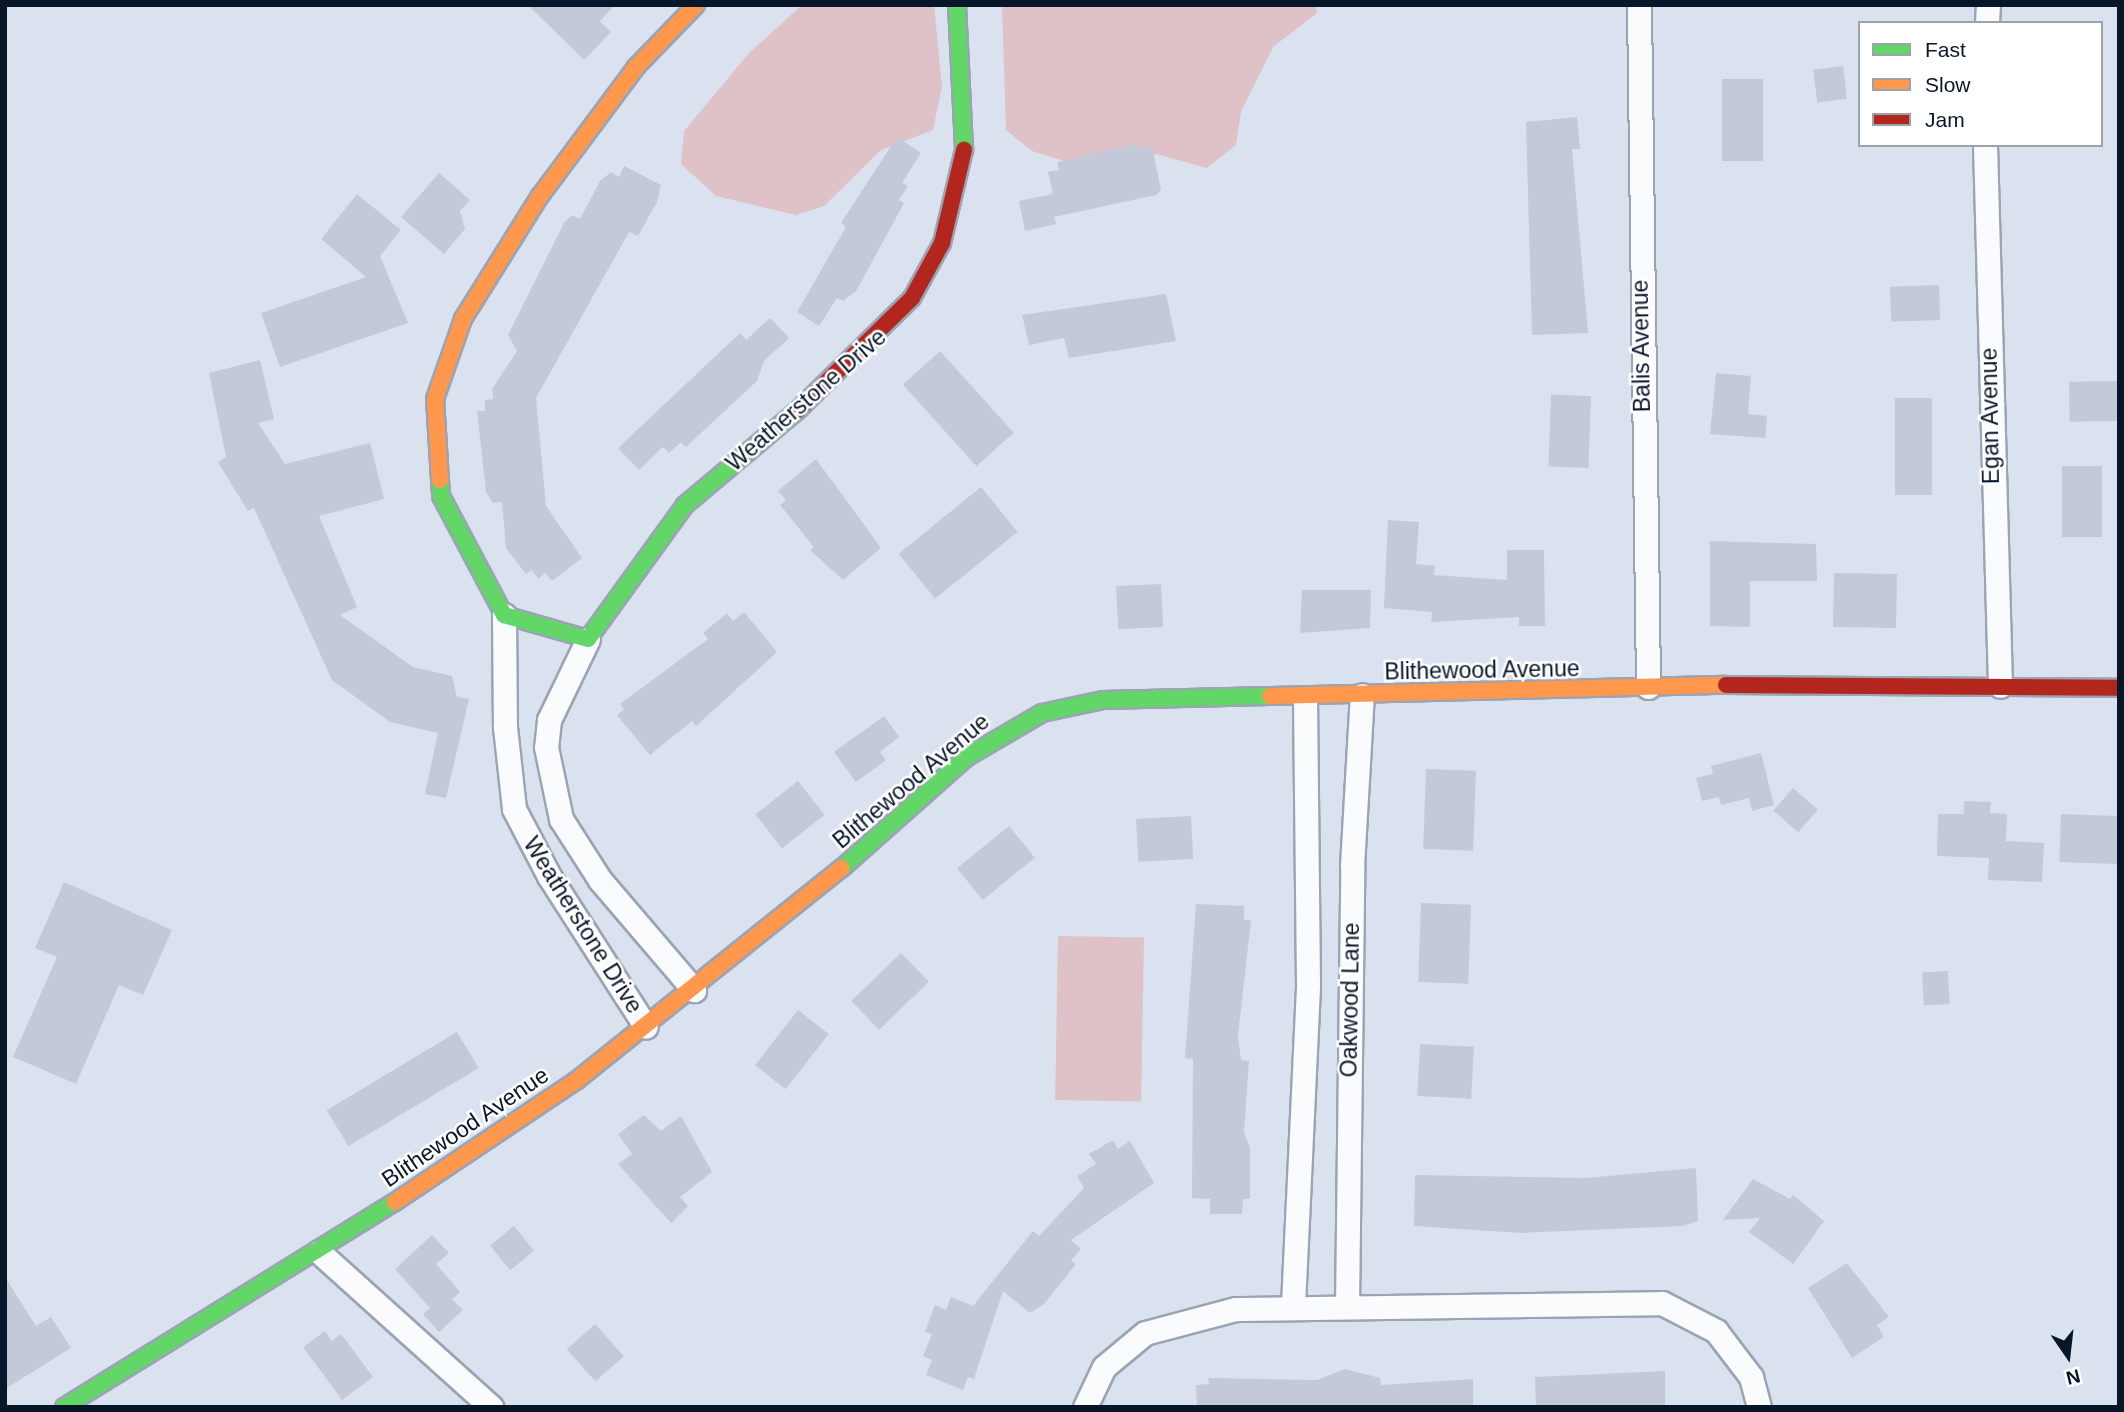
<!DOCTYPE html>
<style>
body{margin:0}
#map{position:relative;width:2124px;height:1412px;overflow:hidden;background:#dae2ef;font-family:Arial,sans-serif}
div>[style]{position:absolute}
.green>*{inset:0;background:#dfc2c7;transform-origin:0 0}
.building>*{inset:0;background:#c3c9d9;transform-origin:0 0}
.roads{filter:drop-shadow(2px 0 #9aa4b4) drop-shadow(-2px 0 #9aa4b4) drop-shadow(0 2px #9aa4b4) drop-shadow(0 -2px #9aa4b4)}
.street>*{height:23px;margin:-11.5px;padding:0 11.5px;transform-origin:11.5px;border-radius:11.5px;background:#f9fbfd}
.fast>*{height:16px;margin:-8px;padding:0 8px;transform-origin:8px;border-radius:8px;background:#63d668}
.slow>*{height:16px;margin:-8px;padding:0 8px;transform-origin:8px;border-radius:8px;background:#ff974d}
.jam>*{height:16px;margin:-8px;padding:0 8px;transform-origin:8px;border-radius:8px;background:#b3261e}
span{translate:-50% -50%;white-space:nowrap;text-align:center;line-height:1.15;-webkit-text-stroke:5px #fff;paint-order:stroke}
.street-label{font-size:23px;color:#08162a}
.frame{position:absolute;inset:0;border:7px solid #08162a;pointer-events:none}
.legend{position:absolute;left:1858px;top:21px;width:245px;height:126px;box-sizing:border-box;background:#fff;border:2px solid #9ca2aa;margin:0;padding:9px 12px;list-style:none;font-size:21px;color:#08162a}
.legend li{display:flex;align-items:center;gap:14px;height:35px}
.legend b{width:35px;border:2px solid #9ca2aa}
.north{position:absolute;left:2033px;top:1321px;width:70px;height:70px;-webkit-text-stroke:5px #fff;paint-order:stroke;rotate:166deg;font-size:19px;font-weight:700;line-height:28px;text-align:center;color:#08162a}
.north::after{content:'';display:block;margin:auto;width:24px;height:32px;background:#08162a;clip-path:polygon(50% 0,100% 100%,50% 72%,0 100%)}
</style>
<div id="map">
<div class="green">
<div style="clip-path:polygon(802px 5px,934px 5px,942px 87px,933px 130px,881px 150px,824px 206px,796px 215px,716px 196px,681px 164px,684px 131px,749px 53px)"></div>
<div style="clip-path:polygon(1002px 5px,1316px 5px,1317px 13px,1273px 47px,1241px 112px,1236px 145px,1207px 168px,1156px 154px,1064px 161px,1032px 151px,1006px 130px)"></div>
<div style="left:1058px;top:936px;width:86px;height:164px;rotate:1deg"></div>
</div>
<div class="building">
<div style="clip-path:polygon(528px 5px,615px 5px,600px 21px,611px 32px,584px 60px)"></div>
<div style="left:1843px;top:66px;width:33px;height:30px;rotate:83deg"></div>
<div style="left:1722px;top:79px;width:41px;height:82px"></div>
<div style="clip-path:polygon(1577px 117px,1580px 149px,1572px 149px,1588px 333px,1532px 335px,1526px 122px)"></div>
<div style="clip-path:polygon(897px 137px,921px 153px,902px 183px,908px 186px,899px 200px,904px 203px,856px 291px,843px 301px,837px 298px,819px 326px,797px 312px,846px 227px,841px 223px)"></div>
<div style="clip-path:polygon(1138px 143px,1140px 149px,1152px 146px,1161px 190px,1156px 195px,1054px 217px,1056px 224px,1025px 231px,1019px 201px,1053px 194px,1048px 172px,1059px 170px,1057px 162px)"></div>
<div style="clip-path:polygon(624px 166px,661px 185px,657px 202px,638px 236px,629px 232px,536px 398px,546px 506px,582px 558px,552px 581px,545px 573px,539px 579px,531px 570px,526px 574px,506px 548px,502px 502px,493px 503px,486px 492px,477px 411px,485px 411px,485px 400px,493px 399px,492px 389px,517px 351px,508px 335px,564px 223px,572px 215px,580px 219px,600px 181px,611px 172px,619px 177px)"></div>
<div style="clip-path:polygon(439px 173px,470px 200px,460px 211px,465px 229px,444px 254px,401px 217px)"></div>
<div style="clip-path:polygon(357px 194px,401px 230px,380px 256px,408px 323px,280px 367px,261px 313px,366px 277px,321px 239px)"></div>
<div style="left:1939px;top:285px;width:35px;height:49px;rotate:88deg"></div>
<div style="clip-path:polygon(1166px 294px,1176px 341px,1069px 358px,1064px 338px,1029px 345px,1022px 315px)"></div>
<div style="clip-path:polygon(770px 318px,789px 338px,764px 361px,757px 381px,686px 447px,681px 442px,669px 453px,663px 447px,639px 470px,618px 448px,740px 333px,746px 340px)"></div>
<div style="left:940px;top:351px;width:110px;height:50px;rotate:48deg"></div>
<div style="clip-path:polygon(260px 360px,274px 419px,258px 423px,285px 464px,370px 443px,384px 499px,319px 516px,357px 607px,340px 615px,413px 667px,452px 676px,457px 697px,469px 699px,446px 798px,425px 794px,438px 733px,390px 722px,332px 680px,254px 508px,248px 511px,218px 462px,226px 457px,209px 373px)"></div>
<div style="clip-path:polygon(1716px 373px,1751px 376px,1748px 414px,1767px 416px,1765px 438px,1710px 434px)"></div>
<div style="left:2118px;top:381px;width:40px;height:49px;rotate:89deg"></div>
<div style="left:1591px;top:396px;width:72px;height:40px;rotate:92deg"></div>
<div style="left:1932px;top:398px;width:97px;height:37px;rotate:90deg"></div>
<div style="clip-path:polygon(816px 459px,881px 548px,843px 580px,810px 550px,814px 547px,780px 505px,786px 500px,778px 491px)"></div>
<div style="left:2062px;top:466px;width:40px;height:71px"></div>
<div style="left:981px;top:487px;width:58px;height:106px;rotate:51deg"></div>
<div style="clip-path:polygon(1388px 520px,1419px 522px,1416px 564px,1435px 566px,1434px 575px,1507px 580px,1507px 550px,1544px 550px,1545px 626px,1519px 626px,1519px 617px,1431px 622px,1432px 612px,1384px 608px)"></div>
<div style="clip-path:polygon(1710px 541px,1816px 544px,1817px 581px,1750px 581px,1750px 627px,1710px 626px)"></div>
<div style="left:1834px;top:573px;width:63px;height:54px;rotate:1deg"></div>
<div style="left:1161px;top:584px;width:43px;height:45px;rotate:87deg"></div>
<div style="clip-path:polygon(1302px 590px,1371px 590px,1370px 628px,1300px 633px)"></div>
<div style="clip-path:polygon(744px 612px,777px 652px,696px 726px,692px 721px,650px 755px,617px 715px,624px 709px,620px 704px,708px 639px,703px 633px,727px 613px,733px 621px)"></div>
<div style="clip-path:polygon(884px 716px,899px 737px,880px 752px,886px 760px,856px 782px,834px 752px)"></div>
<div style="clip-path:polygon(1761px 753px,1774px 805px,1752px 811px,1749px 798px,1721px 805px,1719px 797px,1702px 801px,1696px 778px,1713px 774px,1711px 766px)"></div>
<div style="left:1426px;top:769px;width:50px;height:80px;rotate:2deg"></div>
<div style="left:798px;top:781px;width:43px;height:54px;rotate:52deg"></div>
<div style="left:1793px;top:788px;width:33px;height:30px;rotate:41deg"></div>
<div style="clip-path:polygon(1964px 801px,1991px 802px,1990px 813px,2007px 814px,2006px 841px,2044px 843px,2042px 882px,1988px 880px,1989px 858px,1937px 856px,1938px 814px,1964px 814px)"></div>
<div style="left:2061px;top:814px;width:58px;height:48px;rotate:2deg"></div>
<div style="left:1191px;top:816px;width:43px;height:55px;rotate:87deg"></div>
<div style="left:1009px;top:826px;width:41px;height:67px;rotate:51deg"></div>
<div style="clip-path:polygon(64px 882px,172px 930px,143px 995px,119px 985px,76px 1084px,13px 1057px,57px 957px,35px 948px)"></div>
<div style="left:1421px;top:903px;width:50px;height:79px;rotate:2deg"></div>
<div style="clip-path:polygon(1196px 904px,1244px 906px,1244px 920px,1251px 920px,1238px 1035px,1241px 1060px,1249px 1061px,1244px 1132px,1250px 1148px,1250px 1199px,1243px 1199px,1242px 1214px,1210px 1214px,1210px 1199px,1192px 1198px,1193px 1059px,1185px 1058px)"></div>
<div style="left:901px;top:953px;width:40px;height:69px;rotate:46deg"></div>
<div style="left:1948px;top:971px;width:33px;height:26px;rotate:87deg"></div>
<div style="left:798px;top:1010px;width:39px;height:70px;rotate:38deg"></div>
<div style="left:457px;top:1032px;width:42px;height:152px;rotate:59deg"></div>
<div style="left:1420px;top:1044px;width:54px;height:52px;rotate:3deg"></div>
<div style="clip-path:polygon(644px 1115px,661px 1131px,681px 1116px,712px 1172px,680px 1197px,688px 1206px,671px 1223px,618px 1164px,632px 1154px,618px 1134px)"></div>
<div style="clip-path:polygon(1113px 1140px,1118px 1149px,1130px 1141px,1154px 1183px,1071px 1240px,1081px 1249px,1071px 1261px,1076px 1264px,1044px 1304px,1030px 1313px,1003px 1291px,974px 1379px,968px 1377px,963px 1390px,926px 1375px,932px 1360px,923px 1356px,932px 1334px,925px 1332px,935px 1305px,946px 1310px,951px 1297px,973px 1306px,1033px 1231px,1039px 1236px,1084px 1188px,1077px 1176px,1096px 1164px,1089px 1154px)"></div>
<div style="clip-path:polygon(1696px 1168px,1698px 1221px,1683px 1226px,1521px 1233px,1414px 1226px,1415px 1175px,1586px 1178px)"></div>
<div style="clip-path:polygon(1753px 1179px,1790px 1199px,1793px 1195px,1824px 1221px,1793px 1264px,1749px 1232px,1760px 1218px,1723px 1220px)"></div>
<div style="left:514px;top:1226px;width:32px;height:31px;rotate:51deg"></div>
<div style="clip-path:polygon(432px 1235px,449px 1253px,436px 1264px,460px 1292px,452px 1299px,463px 1310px,439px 1332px,423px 1314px,430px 1308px,395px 1269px)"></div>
<div style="clip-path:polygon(1847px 1263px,1889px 1317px,1877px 1325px,1884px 1337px,1852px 1358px,1808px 1288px)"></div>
<div style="clip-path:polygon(5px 1277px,36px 1326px,51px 1317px,71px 1348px,5px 1389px)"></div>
<div style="left:595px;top:1324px;width:43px;height:38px;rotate:48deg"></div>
<div style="clip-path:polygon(325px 1331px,332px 1341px,341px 1334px,373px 1377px,342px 1400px,303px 1347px)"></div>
<div style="clip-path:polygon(1345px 1369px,1380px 1378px,1381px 1385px,1473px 1379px,1473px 1407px,1197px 1407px,1196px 1385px,1209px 1384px,1208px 1378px,1317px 1380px)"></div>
<div style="clip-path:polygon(1665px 1371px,1665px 1407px,1536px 1407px,1535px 1377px)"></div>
</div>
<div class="roads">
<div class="street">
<div style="left:1639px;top:5px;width:682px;rotate:89.24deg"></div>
<div style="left:1987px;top:23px;width:18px;rotate:-87deg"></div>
<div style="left:1985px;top:145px;width:541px;rotate:88.41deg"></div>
<div style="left:504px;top:615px;width:112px;rotate:89.5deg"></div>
<div style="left:505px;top:727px;width:82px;rotate:83.7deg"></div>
<div style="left:514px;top:809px;width:76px;rotate:62.4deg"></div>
<div style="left:549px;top:876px;width:179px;rotate:57.3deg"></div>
<div style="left:588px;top:639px;width:90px;rotate:115.7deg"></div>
<div style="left:549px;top:720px;width:27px;rotate:96deg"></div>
<div style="left:546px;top:747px;width:74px;rotate:78.2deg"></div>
<div style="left:561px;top:819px;width:72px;rotate:57.4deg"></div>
<div style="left:600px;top:880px;width:145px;rotate:49.5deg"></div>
<div style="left:319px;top:1252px;width:232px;rotate:42deg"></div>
<div style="left:1293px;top:1305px;width:321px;rotate:-87.3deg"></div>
<div style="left:1308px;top:984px;width:286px;rotate:-90.6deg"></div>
<div style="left:1347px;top:1306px;width:440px;rotate:-89.3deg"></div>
<div style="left:1352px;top:866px;width:171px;rotate:-86.7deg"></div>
<div style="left:1085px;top:1407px;width:44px;rotate:-64.6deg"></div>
<div style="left:1104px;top:1367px;width:53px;rotate:-39.7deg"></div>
<div style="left:1145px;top:1333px;width:94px;rotate:-14.8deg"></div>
<div style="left:1236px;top:1309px;width:426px;rotate:-0.8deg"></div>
<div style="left:1662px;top:1303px;width:61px;rotate:27.4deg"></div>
<div style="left:1716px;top:1331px;width:58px;rotate:52.7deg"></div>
<div style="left:1751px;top:1377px;width:31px;rotate:75deg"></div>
</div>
<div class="fast">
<div style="left:957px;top:5px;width:145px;rotate:87.2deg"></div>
<div style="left:440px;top:480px;width:16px;rotate:86deg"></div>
<div style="left:441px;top:496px;width:135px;rotate:62.1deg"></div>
<div style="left:504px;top:615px;width:87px;rotate:15.9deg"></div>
<div style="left:588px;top:639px;width:165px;rotate:-54.1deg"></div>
<div style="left:685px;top:505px;width:148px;rotate:-40.1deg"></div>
<div style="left:842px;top:868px;width:167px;rotate:-41.6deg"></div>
<div style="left:967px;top:757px;width:87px;rotate:-30.4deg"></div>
<div style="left:1042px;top:713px;width:62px;rotate:-12deg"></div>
<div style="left:1103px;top:700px;width:167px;rotate:-1.4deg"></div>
<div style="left:64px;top:1407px;width:389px;rotate:-31.8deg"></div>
</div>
<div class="slow">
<div style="left:440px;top:480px;width:81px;rotate:-93.5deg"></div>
<div style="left:435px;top:399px;width:85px;rotate:-70.7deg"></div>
<div style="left:463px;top:319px;width:145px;rotate:-58deg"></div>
<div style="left:540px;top:196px;width:161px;rotate:-53.3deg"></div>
<div style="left:636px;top:67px;width:86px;rotate:-45.9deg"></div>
<div style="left:1270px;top:696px;width:456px;rotate:-1.4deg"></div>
<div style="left:395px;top:1202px;width:219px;rotate:-33.8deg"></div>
<div style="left:577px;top:1080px;width:339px;rotate:-38.7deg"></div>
</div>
<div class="jam">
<div style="left:798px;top:410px;width:160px;rotate:-44.5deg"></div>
<div style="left:912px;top:298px;width:63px;rotate:-61.4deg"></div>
<div style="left:942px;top:243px;width:96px;rotate:-76.7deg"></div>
<div style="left:1726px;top:685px;width:393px;rotate:0.4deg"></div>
</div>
</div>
<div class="street-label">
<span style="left:1641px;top:346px;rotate:-91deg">Balis Avenue</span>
<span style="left:806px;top:400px;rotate:-41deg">Weatherstone Drive</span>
<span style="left:1990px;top:416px;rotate:-91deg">Egan Avenue</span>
<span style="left:1482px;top:670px;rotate:-1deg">Blithewood Avenue</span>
<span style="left:911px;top:781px;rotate:-40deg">Blithewood Avenue</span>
<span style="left:583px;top:925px;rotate:58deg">Weatherstone Drive</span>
<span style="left:1350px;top:1000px;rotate:-89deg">Oakwood Lane</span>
<span style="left:465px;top:1127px;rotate:-34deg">Blithewood Avenue</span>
</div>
<div class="frame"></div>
<ul class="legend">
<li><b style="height:9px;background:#63d668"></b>Fast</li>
<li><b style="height:9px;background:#ff974d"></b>Slow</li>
<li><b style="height:9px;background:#b3261e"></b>Jam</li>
</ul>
<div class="north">N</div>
</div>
